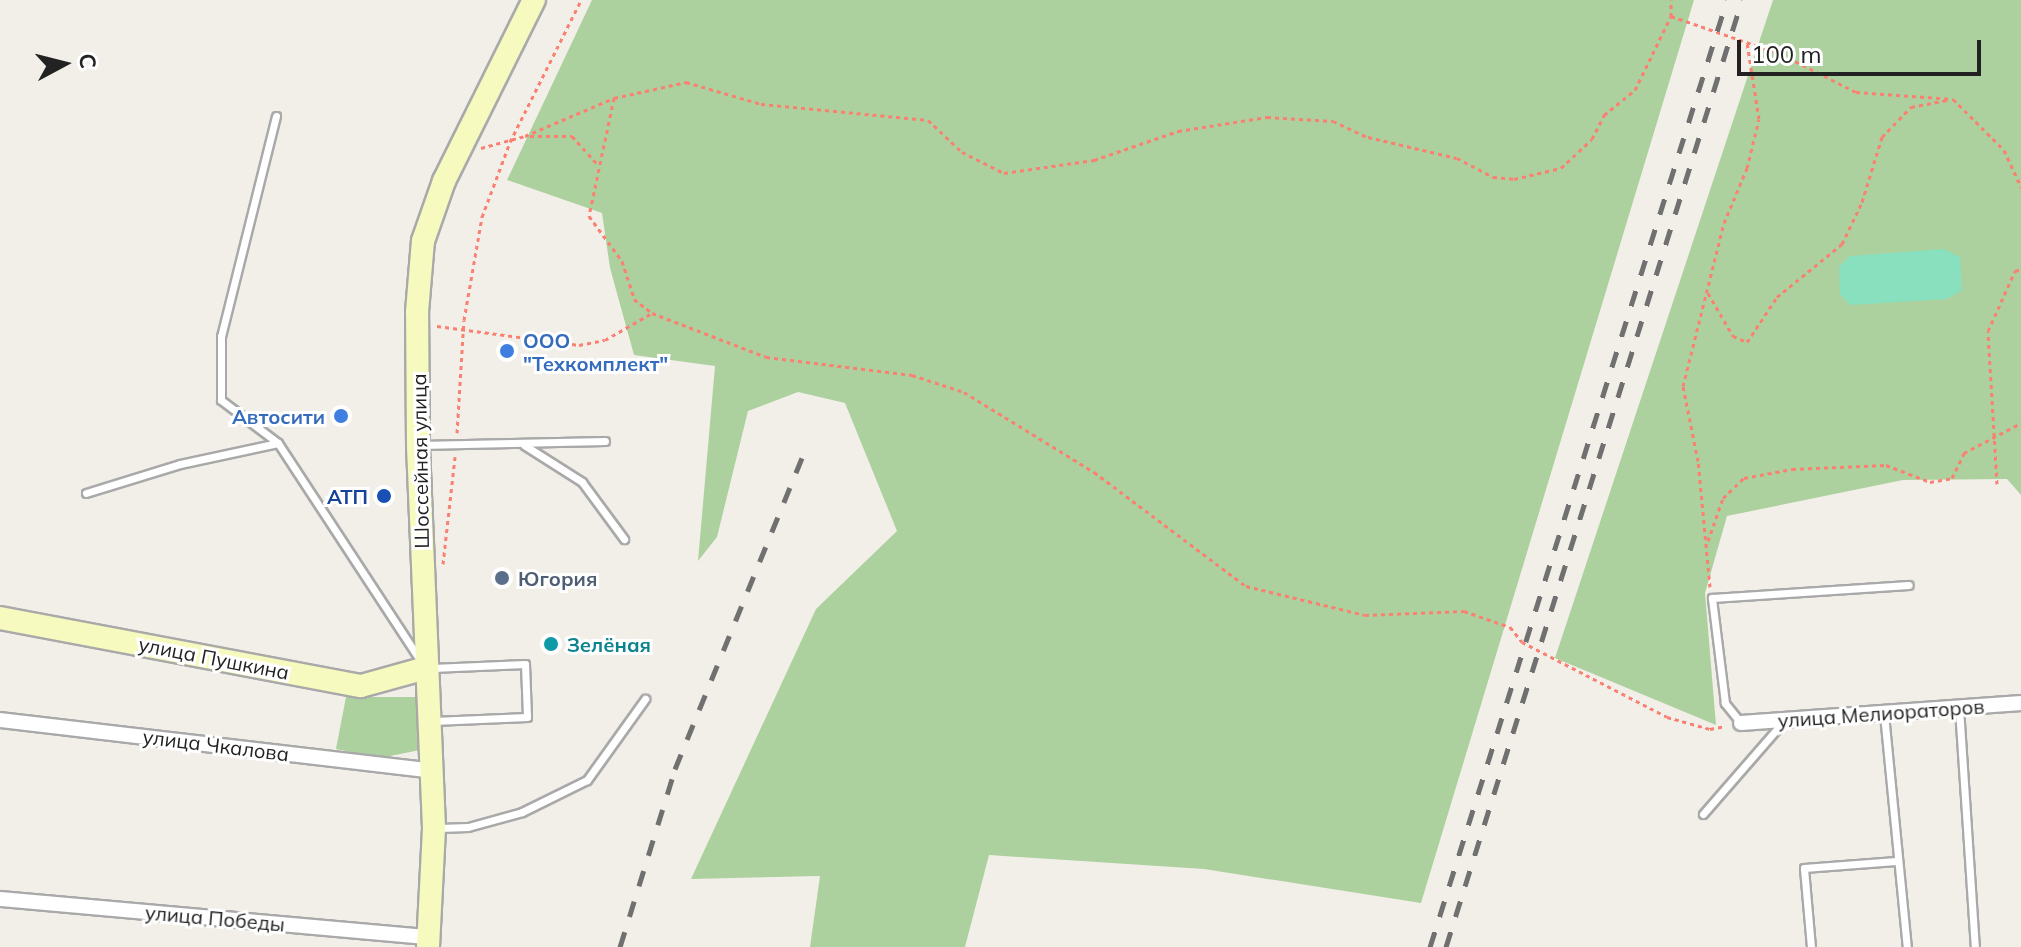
<!DOCTYPE html>
<meta charset="utf-8">
<style>
body{margin:0}
#map{position:relative;width:2021px;height:947px;overflow:hidden;background:#f2efe9;font-family:Mulish,sans-serif}
div>[style]{position:absolute}
.forest>*{inset:0;background:#add19e}
.pitch>*{inset:0;background:#88e0be}
.path>*{height:3px;margin-top:-1.5px;transform-origin:0;background:repeating-linear-gradient(90deg,#fa8072 0 4px,transparent 0 8px)}
.roads{filter:drop-shadow(2px 0 #a9a9a9) drop-shadow(-2px 0 #a9a9a9) drop-shadow(0 2px #a9a9a9) drop-shadow(0 -2px #a9a9a9)}
.lane>*{height:7px;margin:-3.5px;padding:0 3.5px;transform-origin:3.5px;border-radius:3.5px;background:#fff}
.street>*{height:14px;margin:-7px;padding:0 7px;transform-origin:7px;border-radius:7px;background:#fff}
.secondary>*{height:22px;margin:-11px;padding:0 11px;transform-origin:11px;border-radius:11px;background:#f7fabf}
.rail>*{height:5px;margin-top:-2.5px;transform-origin:0;background:repeating-linear-gradient(90deg,#707070 0 16px,transparent 0 32px)}
.dots>*{width:22px;height:22px;translate:-50% -50%;box-sizing:border-box;border:4px solid #fff;border-radius:50%}
span{translate:-50% -50%;white-space:nowrap;text-align:center;line-height:1.15;-webkit-text-stroke:6px #fff;paint-order:stroke}
.shop-label{font-size:20px;color:#366cbe;font-weight:700}
.left{translate:0 -50%;text-align:left}
.right{translate:-100% -50%;text-align:right}
.street-label{font-size:20px;color:#222}
.transit-label{font-size:20px;color:#164399;font-weight:700}
.service-label{font-size:20px;color:#4e5e75;font-weight:700}
.culture-label{font-size:20px;color:#0d838f;font-weight:700}
.north{position:absolute;left:24px;top:24px;width:80px;height:80px;-webkit-text-stroke:6px #fff;paint-order:stroke;rotate:83deg;font-size:22px;font-weight:700;line-height:32px;text-align:center;color:#222}
.north::after{content:'';display:block;margin:auto;width:28px;height:36px;background:#222;clip-path:polygon(50% 0,100% 100%,50% 72%,0 100%)}
.scale{position:absolute;left:1737px;top:40px;width:244px;height:36px;box-sizing:border-box;border:4px solid #222;border-top:0;padding-left:10px;font-size:24px;line-height:28px;white-space:nowrap;color:#222;-webkit-text-stroke:6px #fff;paint-order:stroke}
</style>
<div id="map">
<div class="forest">
<div style="clip-path:polygon(592px 0,1694px 0,1421px 903px,1204px 869px,989px 855px,965px 947px,810px 947px,820px 876px,691px 879px,816px 609px,897px 531px,845px 403px,798px 392px,748px 411px,717px 537px,698px 561px,715px 366px,634px 355px,610px 268px,602px 213px,507px 180px)"></div>
<div style="clip-path:polygon(1773px 0,2021px 0,2021px 495px,2007px 479px,1903px 480px,1727px 516px,1705px 593px,1716px 725px,1555px 658px)"></div>
<div style="clip-path:polygon(346px 697px,420px 697px,420px 750px,380px 758px,336px 749px)"></div>
</div>
<div class="pitch">
<div style="clip-path:polygon(1944px 249px,1960px 257px,1962px 290px,1947px 299px,1850px 305px,1840px 294px,1839px 267px,1850px 256px)"></div>
</div>
<div class="path">
<div style="left:1671px;top:16px;width:116px;rotate:19.1deg"></div>
<div style="left:1781px;top:54px;width:84px;rotate:26.9deg"></div>
<div style="left:1856px;top:92px;width:97px;rotate:4.1deg"></div>
<div style="left:1953px;top:99px;width:72px;rotate:45deg"></div>
<div style="left:2004px;top:150px;width:41px;rotate:65.3deg"></div>
<div style="left:614px;top:98px;width:121px;rotate:102deg"></div>
<div style="left:589px;top:216px;width:56px;rotate:53.7deg"></div>
<div style="left:622px;top:261px;width:40px;rotate:72deg"></div>
<div style="left:634px;top:299px;width:23px;rotate:38deg"></div>
<div style="left:530px;top:136px;width:42px"></div>
<div style="left:572px;top:136px;width:38px;rotate:48deg"></div>
<div style="left:481px;top:148px;width:46px;rotate:-15.3deg"></div>
<div style="left:525px;top:136px;width:97px;rotate:-23.1deg"></div>
<div style="left:614px;top:98px;width:74px;rotate:-12.5deg"></div>
<div style="left:686px;top:82px;width:78px;rotate:16.3deg"></div>
<div style="left:761px;top:104px;width:168px;rotate:5.5deg"></div>
<div style="left:928px;top:120px;width:47px;rotate:43.3deg"></div>
<div style="left:962px;top:152px;width:47px;rotate:26.6deg"></div>
<div style="left:1004px;top:173px;width:91px;rotate:-8.2deg"></div>
<div style="left:1094px;top:160px;width:89px;rotate:-19deg"></div>
<div style="left:1178px;top:131px;width:90px;rotate:-8.9deg"></div>
<div style="left:1267px;top:117px;width:66px;rotate:3.5deg"></div>
<div style="left:1333px;top:121px;width:38px;rotate:25deg"></div>
<div style="left:1368px;top:137px;width:91px;rotate:13.3deg"></div>
<div style="left:1457px;top:158px;width:41px;rotate:27.8deg"></div>
<div style="left:1493px;top:177px;width:21px;rotate:5deg"></div>
<div style="left:1514px;top:179px;width:48px;rotate:-13.2deg"></div>
<div style="left:1561px;top:168px;width:42px;rotate:-43.1deg"></div>
<div style="left:1592px;top:139px;width:27px;rotate:-63deg"></div>
<div style="left:1604px;top:115px;width:40px;rotate:-39deg"></div>
<div style="left:1635px;top:90px;width:82px;rotate:-64.1deg"></div>
<div style="left:1671px;top:16px;width:16px;rotate:-90deg"></div>
<div style="left:1708px;top:293px;width:50px;rotate:59.8deg"></div>
<div style="left:1733px;top:336px;width:15px;rotate:23deg"></div>
<div style="left:1747px;top:342px;width:54px;rotate:-56.3deg"></div>
<div style="left:1777px;top:297px;width:84px;rotate:-39.2deg"></div>
<div style="left:1842px;top:244px;width:47px;rotate:-64.5deg"></div>
<div style="left:1862px;top:202px;width:68px;rotate:-72.9deg"></div>
<div style="left:1882px;top:137px;width:42px;rotate:-46deg"></div>
<div style="left:1911px;top:107px;width:37px;rotate:-11deg"></div>
<div style="left:437px;top:326px;width:143px;rotate:7.6deg"></div>
<div style="left:579px;top:345px;width:26px;rotate:-11deg"></div>
<div style="left:605px;top:340px;width:54px;rotate:-29.9deg"></div>
<div style="left:652px;top:313px;width:122px;rotate:21.1deg"></div>
<div style="left:766px;top:357px;width:147px;rotate:7deg"></div>
<div style="left:912px;top:375px;width:55px;rotate:18.1deg"></div>
<div style="left:964px;top:392px;width:153px;rotate:31.6deg"></div>
<div style="left:1094px;top:472px;width:190px;rotate:36.9deg"></div>
<div style="left:1246px;top:586px;width:122px;rotate:13.7deg"></div>
<div style="left:1365px;top:615px;width:99px;rotate:-2.3deg"></div>
<div style="left:1464px;top:611px;width:49px;rotate:19.2deg"></div>
<div style="left:1510px;top:627px;width:19px;rotate:51deg"></div>
<div style="left:1522px;top:642px;width:163px;rotate:27.3deg"></div>
<div style="left:1667px;top:717px;width:45px;rotate:15.6deg"></div>
<div style="left:1710px;top:729px;width:16px;rotate:-11deg"></div>
<div style="left:457px;top:433px;width:113px;rotate:-86.5deg"></div>
<div style="left:464px;top:320px;width:105px;rotate:-80.1deg"></div>
<div style="left:482px;top:217px;width:80px;rotate:-69.5deg"></div>
<div style="left:510px;top:142px;width:159px;rotate:-63.4deg"></div>
<div style="left:1997px;top:484px;width:153px;rotate:-93.4deg"></div>
<div style="left:1988px;top:331px;width:66px;rotate:-65.8deg"></div>
<div style="left:2015px;top:271px;width:6px;rotate:-18deg"></div>
<div style="left:1708px;top:541px;width:46px;rotate:-70.8deg"></div>
<div style="left:1723px;top:498px;width:29px;rotate:-44deg"></div>
<div style="left:1744px;top:478px;width:49px;rotate:-10.6deg"></div>
<div style="left:1792px;top:469px;width:94px;rotate:-2.4deg"></div>
<div style="left:1886px;top:465px;width:47px;rotate:21.1deg"></div>
<div style="left:1930px;top:482px;width:22px;rotate:-10deg"></div>
<div style="left:1952px;top:478px;width:28px;rotate:-64deg"></div>
<div style="left:1964px;top:453px;width:64px;rotate:-27.8deg"></div>
<div style="left:443px;top:564px;width:108px;rotate:-83.6deg"></div>
<div style="left:1710px;top:587px;width:127px;rotate:-95.4deg"></div>
<div style="left:1698px;top:461px;width:76px;rotate:-101.3deg"></div>
<div style="left:1683px;top:386px;width:168px;rotate:-75.9deg"></div>
<div style="left:1724px;top:223px;width:60px;rotate:-67.3deg"></div>
<div style="left:1747px;top:168px;width:50px;rotate:-76.2deg"></div>
<div style="left:1759px;top:119px;width:78px;rotate:-98.9deg"></div>
</div>
<div class="roads">
<div class="lane">
<div style="left:276px;top:116px;width:227px;rotate:104deg"></div>
<div style="left:221px;top:336px;width:64px;rotate:90deg"></div>
<div style="left:221px;top:400px;width:71px;rotate:37deg"></div>
<div style="left:278px;top:443px;width:259px;rotate:56.8deg"></div>
<div style="left:419px;top:445px;width:186px;rotate:-1.2deg"></div>
<div style="left:524px;top:445px;width:69px;rotate:32.5deg"></div>
<div style="left:582px;top:482px;width:71px;rotate:53.6deg"></div>
<div style="left:86px;top:493px;width:98px;rotate:-17.1deg"></div>
<div style="left:180px;top:464px;width:100px;rotate:-12.1deg"></div>
<div style="left:432px;top:668px;width:93px;rotate:-2.5deg"></div>
<div style="left:525px;top:664px;width:53px;rotate:87.8deg"></div>
<div style="left:527px;top:717px;width:94px;rotate:177.6deg"></div>
<div style="left:1959px;top:708px;width:240px;rotate:86.2deg"></div>
<div style="left:1884px;top:714px;width:234px;rotate:84.4deg"></div>
<div style="left:1741px;top:723px;width:26px;rotate:-129deg"></div>
<div style="left:1725px;top:703px;width:106px;rotate:-97.1deg"></div>
<div style="left:1712px;top:598px;width:197px;rotate:-3.8deg"></div>
<div style="left:1703px;top:814px;width:122px;rotate:-49deg"></div>
<div style="left:439px;top:828px;width:29px;rotate:-2deg"></div>
<div style="left:468px;top:827px;width:56px;rotate:-15.5deg"></div>
<div style="left:522px;top:812px;width:72px;rotate:-26.2deg"></div>
<div style="left:587px;top:780px;width:100px;rotate:-54.4deg"></div>
<div style="left:1811px;top:947px;width:79px;rotate:-95.1deg"></div>
<div style="left:1804px;top:868px;width:92px;rotate:-4.4deg"></div>
</div>
<div class="street">
<div style="left:0;top:720px;width:435px;rotate:6.7deg"></div>
<div style="left:1741px;top:723px;width:281px;rotate:-4.1deg"></div>
<div style="left:0;top:899px;width:432px;rotate:5.1deg"></div>
</div>
<div class="secondary">
<div style="left:0;top:618px;width:367px;rotate:10.7deg"></div>
<div style="left:361px;top:686px;width:67px;rotate:-15.5deg"></div>
<div style="left:428px;top:947px;width:119px;rotate:-87.1deg"></div>
<div style="left:434px;top:828px;width:383px;rotate:-92.4deg"></div>
<div style="left:418px;top:445px;width:133px;rotate:-90.4deg"></div>
<div style="left:417px;top:312px;width:71px;rotate:-85.2deg"></div>
<div style="left:423px;top:241px;width:64px;rotate:-70.7deg"></div>
<div style="left:444px;top:181px;width:202px;rotate:-63.6deg"></div>
</div>
</div>
<div class="rail">
<div style="left:620px;top:947px;width:186px;rotate:-72.8deg"></div>
<div style="left:675px;top:769px;width:344px;rotate:-67.8deg"></div>
<div style="left:1430px;top:947px;width:992px;rotate:-72.59deg"></div>
<div style="left:1446px;top:947px;width:992px;rotate:-72.64deg"></div>
</div>
<div class="dots">
<div style="left:507px;top:351px;background:#3f7fe0"></div>
<div style="left:341px;top:416px;background:#3f7fe0"></div>
<div style="left:384px;top:496px;background:#1a4fb4"></div>
<div style="left:502px;top:578px;background:#5c6f8a"></div>
<div style="left:551px;top:644px;background:#0f9aa8"></div>
</div>
<div class="shop-label">
<span class="left" style="left:523px;top:352px">ООО<br>"Техкомплект"</span>
<span class="right" style="left:325px;top:416px">Автосити</span>
</div>
<div class="street-label">
<span style="left:420px;top:461px;rotate:-91deg">Шоссейная улица</span>
<span style="left:214px;top:658px;rotate:11deg">улица Пушкина</span>
<span style="left:1881px;top:713px;rotate:-4deg">улица Мелиораторов</span>
<span style="left:216px;top:745px;rotate:7deg">улица Чкалова</span>
<span style="left:215px;top:918px;rotate:5deg">улица Победы</span>
</div>
<div class="transit-label">
<span class="right" style="left:368px;top:496px">АТП</span>
</div>
<div class="service-label">
<span class="left" style="left:518px;top:578px">Югория</span>
</div>
<div class="culture-label">
<span class="left" style="left:567px;top:644px">Зелёная</span>
</div>
<div class="north">С</div>
<div class="scale">100 m</div>
</div>
